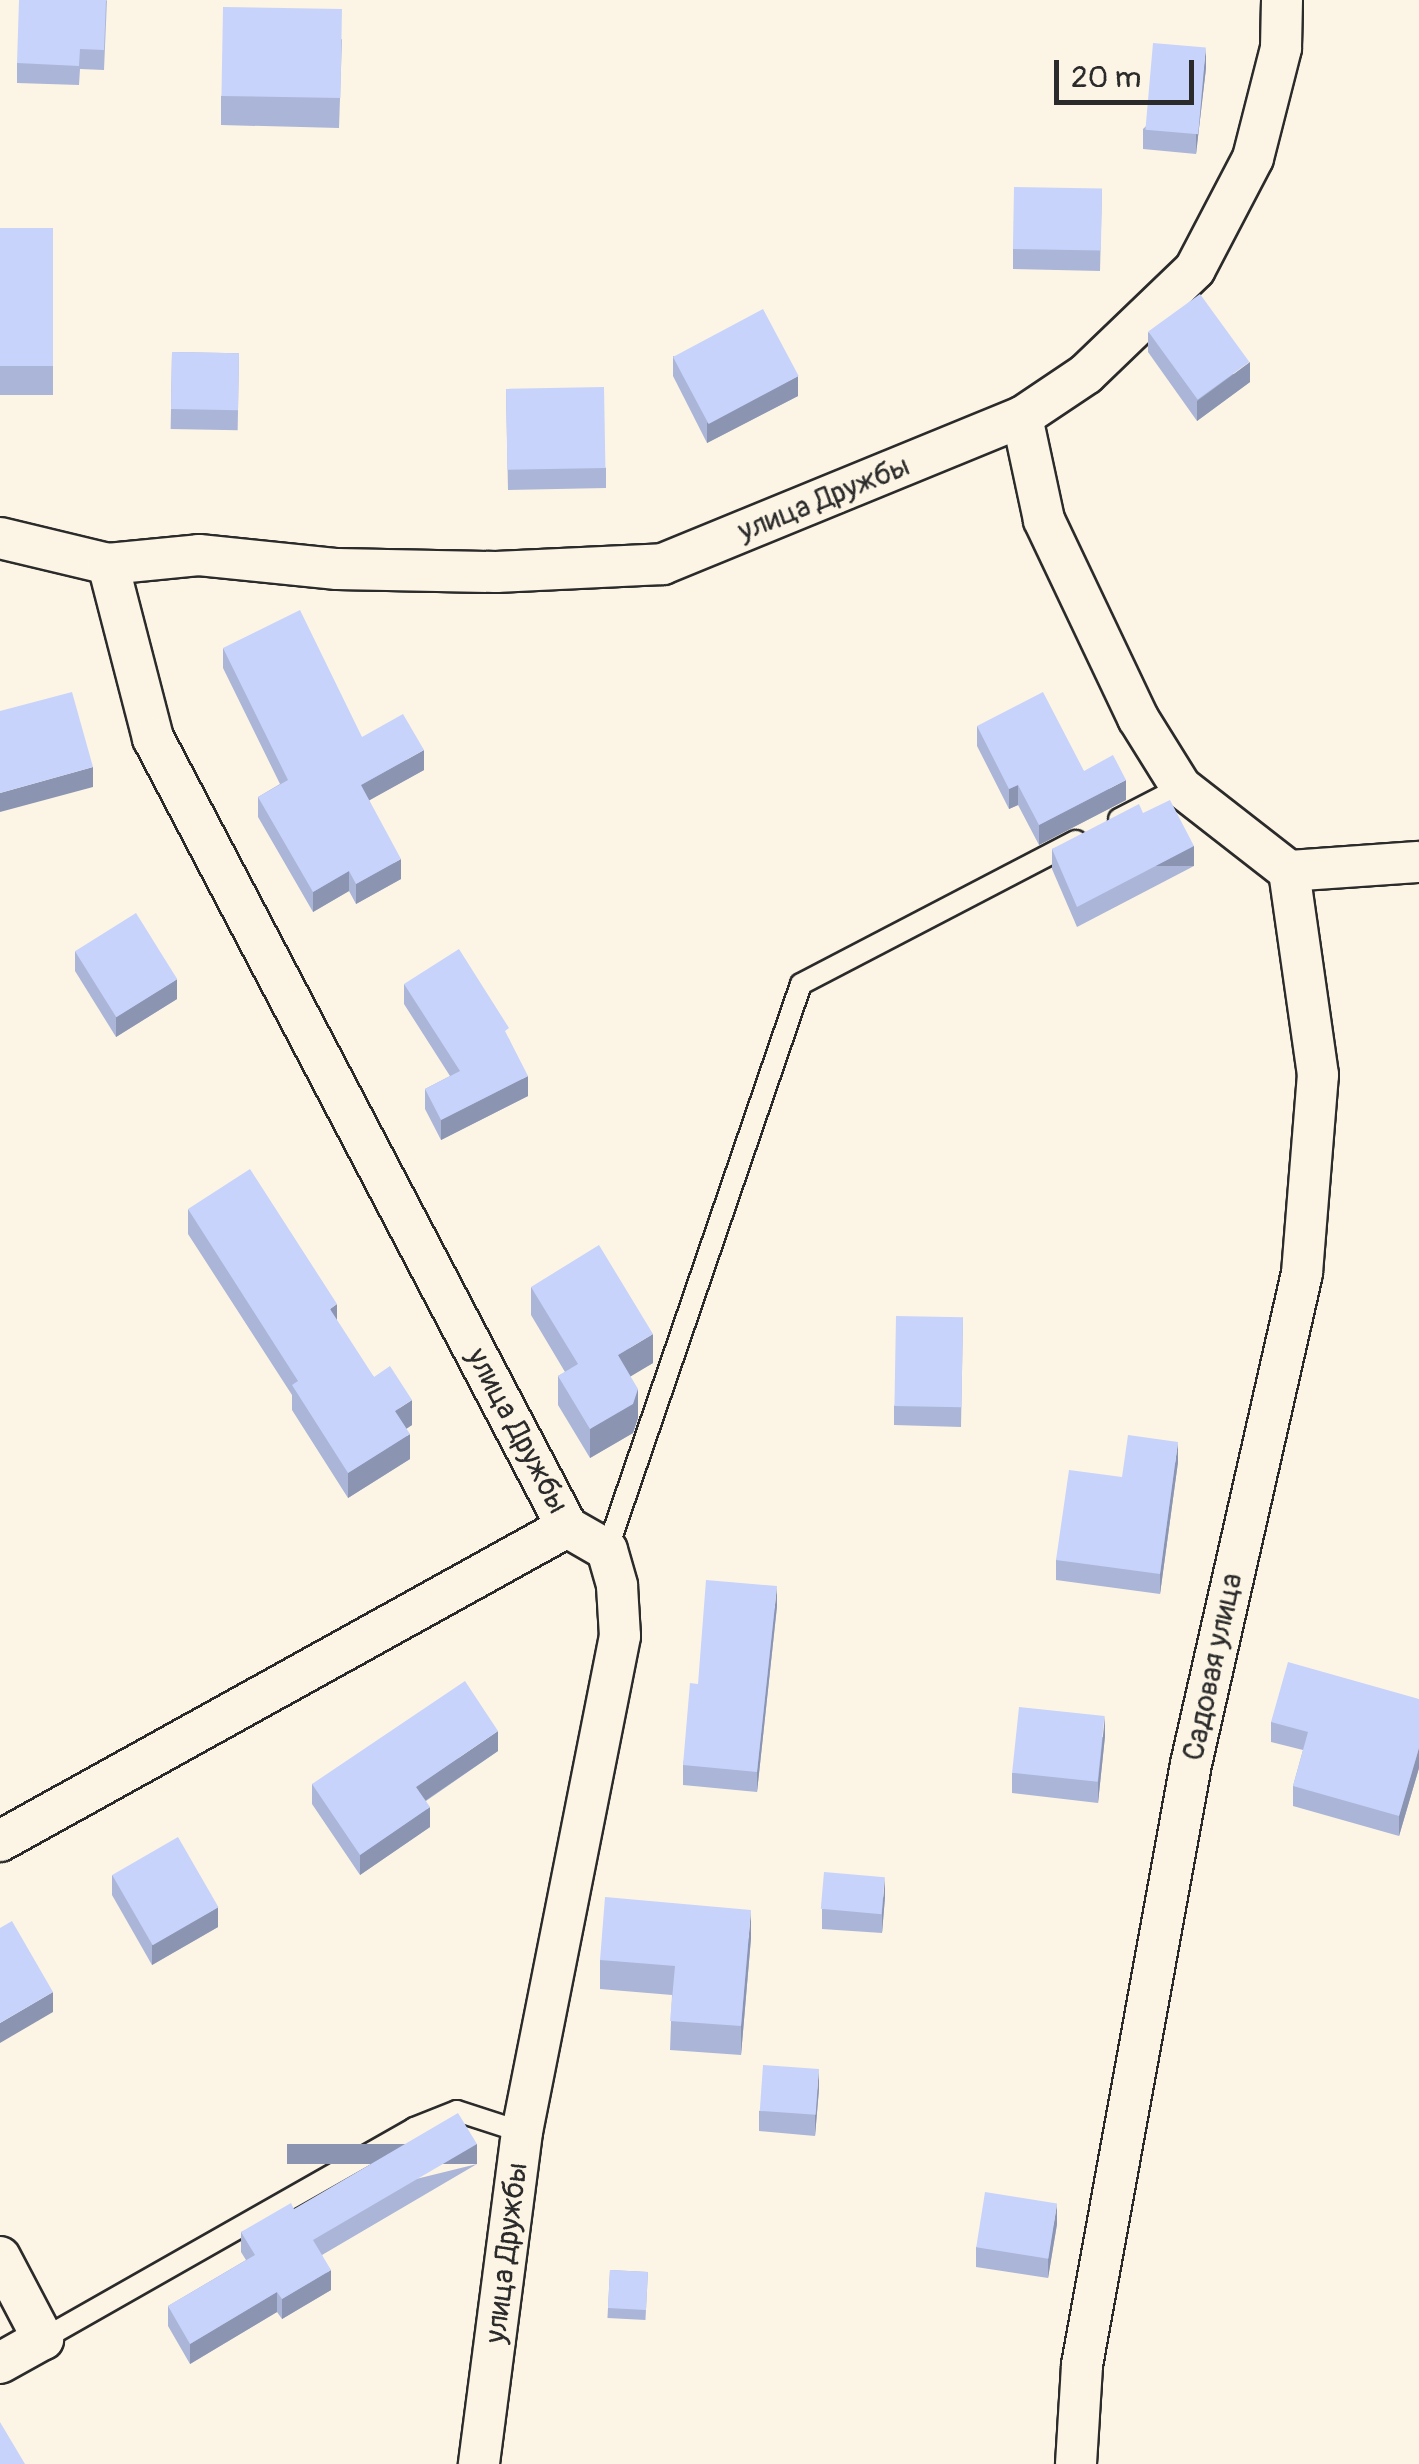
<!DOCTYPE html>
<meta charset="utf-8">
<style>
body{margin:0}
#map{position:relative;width:1419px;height:2464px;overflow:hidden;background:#fcf5e5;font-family:Pangolin,sans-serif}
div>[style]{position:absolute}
.roads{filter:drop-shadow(2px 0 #2b2b2b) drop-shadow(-2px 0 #2b2b2b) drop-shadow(0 2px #2b2b2b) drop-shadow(0 -2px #2b2b2b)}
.service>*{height:20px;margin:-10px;padding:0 10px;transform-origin:10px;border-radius:10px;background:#fcf5e5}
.minor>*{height:40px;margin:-20px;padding:0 20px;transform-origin:20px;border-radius:20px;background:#fcf5e5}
.wall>*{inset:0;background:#abb5d8;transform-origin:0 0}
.shaded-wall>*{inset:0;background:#8b94b0;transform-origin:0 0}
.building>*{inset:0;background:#c7d3fb;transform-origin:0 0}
span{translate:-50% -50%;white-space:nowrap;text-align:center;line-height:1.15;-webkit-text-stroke:8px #fcf5e5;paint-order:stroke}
.street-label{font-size:30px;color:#2b2b2b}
.scale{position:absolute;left:1054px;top:60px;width:140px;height:45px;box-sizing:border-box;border:5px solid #2b2b2b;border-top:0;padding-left:12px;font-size:30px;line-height:35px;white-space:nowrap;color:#2b2b2b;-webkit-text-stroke:8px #fcf5e5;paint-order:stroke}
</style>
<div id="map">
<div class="roads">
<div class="service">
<div style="left:1119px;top:819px;width:70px;rotate:-27.3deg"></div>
<div style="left:607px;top:1550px;width:598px;rotate:-71.08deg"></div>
<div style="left:801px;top:984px;width:310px;rotate:-27.5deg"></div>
<div style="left:43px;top:2339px;width:427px;rotate:-29.6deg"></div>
<div style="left:414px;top:2128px;width:46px;rotate:-21.6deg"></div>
<div style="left:457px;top:2111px;width:68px;rotate:17.9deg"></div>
</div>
<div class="minor">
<div style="left:1022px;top:417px;width:105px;rotate:77.9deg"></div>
<div style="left:1044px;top:520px;width:219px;rotate:64.6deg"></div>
<div style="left:1138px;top:718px;width:81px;rotate:58.1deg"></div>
<div style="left:1181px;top:787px;width:137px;rotate:37.9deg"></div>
<div style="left:1289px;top:871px;width:130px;rotate:-4deg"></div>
<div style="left:0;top:538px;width:111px;rotate:13.5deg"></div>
<div style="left:108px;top:564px;width:91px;rotate:-5.6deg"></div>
<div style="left:199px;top:555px;width:139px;rotate:5.8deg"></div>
<div style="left:337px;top:569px;width:159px;rotate:1.1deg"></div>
<div style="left:496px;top:572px;width:167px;rotate:-2.7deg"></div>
<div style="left:663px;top:564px;width:388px;rotate:-22.3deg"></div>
<div style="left:1022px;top:417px;width:77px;rotate:-33.9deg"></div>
<div style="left:1086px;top:374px;width:151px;rotate:-43.9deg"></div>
<div style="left:1195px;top:269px;width:125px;rotate:-62.4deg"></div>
<div style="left:1253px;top:158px;width:114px;rotate:-75.7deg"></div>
<div style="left:1281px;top:48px;width:48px;rotate:-88.8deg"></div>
<div style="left:108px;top:564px;width:180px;rotate:75.5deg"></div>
<div style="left:153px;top:738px;width:891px;rotate:62.31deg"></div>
<div style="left:567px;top:1527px;width:46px;rotate:29.9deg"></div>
<div style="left:607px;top:1550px;width:37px;rotate:74deg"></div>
<div style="left:617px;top:1586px;width:50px;rotate:86.6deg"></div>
<div style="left:620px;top:1636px;width:506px;rotate:101.18deg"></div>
<div style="left:522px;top:2132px;width:335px;rotate:97.4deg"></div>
<div style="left:0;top:1841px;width:648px;rotate:-28.98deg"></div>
<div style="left:0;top:2257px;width:93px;rotate:62.3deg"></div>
<div style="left:43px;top:2339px;width:49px;rotate:150.8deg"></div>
<div style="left:1076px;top:2464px;width:99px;rotate:-86.5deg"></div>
<div style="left:1082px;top:2365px;width:611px;rotate:-79.72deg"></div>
<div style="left:1191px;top:1764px;width:503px;rotate:-77.26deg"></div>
<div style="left:1302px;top:1273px;width:199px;rotate:-85.4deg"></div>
<div style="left:1318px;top:1075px;width:206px;rotate:-98.1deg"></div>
</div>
</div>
<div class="wall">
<div style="clip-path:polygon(107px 0,104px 70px,80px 69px,79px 85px,17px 83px,17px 63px)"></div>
<div style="clip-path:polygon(342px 39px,339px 128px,221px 125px,221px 96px)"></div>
<div style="clip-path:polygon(1206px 68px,1196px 154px,1143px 149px,1143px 129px)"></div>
<div style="clip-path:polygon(1102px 189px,1100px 271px,1013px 269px,1013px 249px)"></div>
<div style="left:0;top:228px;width:53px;height:167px"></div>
<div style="clip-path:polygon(1148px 332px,1250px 382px,1197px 421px,1148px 352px)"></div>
<div style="left:172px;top:352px;width:67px;height:77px;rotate:1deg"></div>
<div style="clip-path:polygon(673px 356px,798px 396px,707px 443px,673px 376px)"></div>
<div style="clip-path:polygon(506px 389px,606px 468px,606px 488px,508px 490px)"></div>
<div style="clip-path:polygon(223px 648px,362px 737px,424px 770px,369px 800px,401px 879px,356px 904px,349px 891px,313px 912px,258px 817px,258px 797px,280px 784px,223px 668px)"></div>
<div style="clip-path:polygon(977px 726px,1084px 771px,1126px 800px,1039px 845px,1018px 805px,1009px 809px,977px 746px)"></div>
<div style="clip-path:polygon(1143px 813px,1194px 866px,1077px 927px,1052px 869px,1052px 849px)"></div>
<div style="clip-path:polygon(75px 951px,177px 999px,116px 1037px,75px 971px)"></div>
<div style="clip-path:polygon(404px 984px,509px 1039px,528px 1096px,441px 1140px,425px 1109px,425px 1089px,450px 1076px,404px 1004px)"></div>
<div style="clip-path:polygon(188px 1209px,374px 1377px,412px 1425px,406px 1429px,410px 1459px,348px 1498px,292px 1410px,292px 1395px,188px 1234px)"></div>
<div style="clip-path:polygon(531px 1287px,653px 1363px,630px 1376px,638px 1418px,633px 1433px,590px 1458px,558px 1405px,558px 1376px,565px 1372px,531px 1315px)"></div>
<div style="clip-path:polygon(963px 1317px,961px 1427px,894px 1425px,894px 1406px)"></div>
<div style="clip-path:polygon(1178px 1462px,1160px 1594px,1056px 1580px,1056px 1560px,1122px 1477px)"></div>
<div style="clip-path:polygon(777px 1606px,757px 1792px,683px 1785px,683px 1765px,698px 1684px)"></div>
<div style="clip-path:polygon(1419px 1699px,1419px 1768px,1399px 1836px,1293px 1806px,1293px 1786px,1303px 1750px,1271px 1742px,1271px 1722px)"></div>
<div style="clip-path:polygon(1105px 1736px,1098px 1803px,1012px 1793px,1012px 1773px)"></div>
<div style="clip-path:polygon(498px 1751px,426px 1801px,430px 1827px,360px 1875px,312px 1804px,312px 1784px)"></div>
<div style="clip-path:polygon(112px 1875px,218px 1927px,152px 1965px,112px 1895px)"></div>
<div style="clip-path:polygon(885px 1897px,882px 1933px,822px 1929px,822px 1909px)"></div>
<div style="clip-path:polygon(751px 1938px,741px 2055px,670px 2050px,672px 1995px,600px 1989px,600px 1960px)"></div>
<div style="clip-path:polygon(819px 2089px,815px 2136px,759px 2131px,759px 2111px)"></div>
<div style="clip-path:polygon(477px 2164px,322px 2255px,331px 2290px,282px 2319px,277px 2312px,190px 2364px,168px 2326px,168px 2306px,246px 2260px,241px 2252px,241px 2232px,294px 2209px)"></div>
<div style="clip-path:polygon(1057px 2224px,1048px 2278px,976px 2267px,976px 2247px)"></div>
<div style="left:610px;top:2270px;width:38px;height:48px;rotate:3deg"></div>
</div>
<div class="shaded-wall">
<div style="clip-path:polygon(1206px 48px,1206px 68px,1196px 154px,1196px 134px)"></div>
<div style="clip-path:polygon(1250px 362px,1250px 382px,1197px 421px,1197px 401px)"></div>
<div style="clip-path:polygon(798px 376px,798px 396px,707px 443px,707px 423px)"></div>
<div style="clip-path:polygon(424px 750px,424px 770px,361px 805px,361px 785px)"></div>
<div style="clip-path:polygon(93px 767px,93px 787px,0 812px,0 793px)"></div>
<div style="clip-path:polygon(1126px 780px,1126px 800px,1039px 845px,1039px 825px)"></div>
<div style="clip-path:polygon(1018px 785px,1018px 805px,1009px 809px,1009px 789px)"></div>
<div style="left:1194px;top:846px;width:20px;height:132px;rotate:90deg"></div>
<div style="clip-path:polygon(401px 859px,401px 879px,356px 904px,356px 884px)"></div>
<div style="clip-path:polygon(349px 871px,349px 891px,313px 912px,313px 892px)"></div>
<div style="clip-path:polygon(177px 979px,177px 999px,116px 1037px,116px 1017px)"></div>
<div style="clip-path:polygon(528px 1076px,528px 1096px,441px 1140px,441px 1120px)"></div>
<div style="clip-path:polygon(337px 1304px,337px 1330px,330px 1309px)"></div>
<div style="clip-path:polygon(653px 1334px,653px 1363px,618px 1384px,618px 1355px)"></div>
<div style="clip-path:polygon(638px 1389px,638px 1418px,633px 1433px,590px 1458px,590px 1429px)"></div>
<div style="clip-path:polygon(412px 1400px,412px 1425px,395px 1436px,395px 1411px)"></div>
<div style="clip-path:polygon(410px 1434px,410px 1459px,348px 1498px,348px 1473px)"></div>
<div style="clip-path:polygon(1178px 1442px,1178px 1462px,1160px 1594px,1160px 1574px)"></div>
<div style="clip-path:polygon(777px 1586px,777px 1606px,757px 1792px,757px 1772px)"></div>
<div style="clip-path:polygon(1105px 1716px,1105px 1736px,1098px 1803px,1098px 1783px)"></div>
<div style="clip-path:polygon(498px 1731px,498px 1751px,416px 1807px,416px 1787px)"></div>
<div style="clip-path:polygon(1419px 1748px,1419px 1768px,1399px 1836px,1399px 1816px)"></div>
<div style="clip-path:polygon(430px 1807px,430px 1827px,360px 1875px,360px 1855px)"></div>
<div style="clip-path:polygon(885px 1877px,885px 1897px,882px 1933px,882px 1913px)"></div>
<div style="clip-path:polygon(218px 1907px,218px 1927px,152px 1965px,152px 1945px)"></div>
<div style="clip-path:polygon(751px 1910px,751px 1938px,741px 2055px,741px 2026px)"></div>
<div style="clip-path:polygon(53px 1992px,53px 2012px,0 2043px,0 2023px)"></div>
<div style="clip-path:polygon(819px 2069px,819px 2089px,815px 2136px,815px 2116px)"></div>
<div style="left:477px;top:2144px;width:20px;height:190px;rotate:90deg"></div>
<div style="clip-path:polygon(1057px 2204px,1057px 2224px,1048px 2278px,1048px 2258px)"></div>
<div style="clip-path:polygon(331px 2270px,331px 2290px,282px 2319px,282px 2299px)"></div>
<div style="clip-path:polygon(277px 2292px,277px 2312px,190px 2364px,190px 2344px)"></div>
</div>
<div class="building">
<div style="clip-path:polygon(19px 0,106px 0,104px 50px,80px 49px,79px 66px,17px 63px)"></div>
<div style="left:223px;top:7px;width:119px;height:89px;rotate:1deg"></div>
<div style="left:1153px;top:43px;width:53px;height:87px;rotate:5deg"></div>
<div style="left:1014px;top:187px;width:88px;height:62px;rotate:1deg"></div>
<div style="left:0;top:228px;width:53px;height:138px"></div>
<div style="left:1200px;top:294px;width:84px;height:64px;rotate:54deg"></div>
<div style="left:763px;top:309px;width:76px;height:102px;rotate:62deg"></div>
<div style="left:172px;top:352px;width:67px;height:57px;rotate:1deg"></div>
<div style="left:604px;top:387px;width:81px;height:98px;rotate:89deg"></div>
<div style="clip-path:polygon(300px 610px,362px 737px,403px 714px,424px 750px,361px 785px,401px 859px,356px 884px,349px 871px,313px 892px,258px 797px,288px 780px,223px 648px)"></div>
<div style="clip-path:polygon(72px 692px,93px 767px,0 793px,0 711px)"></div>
<div style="clip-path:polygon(1043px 692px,1084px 771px,1113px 755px,1126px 780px,1039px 825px,1018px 785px,1009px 789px,977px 726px)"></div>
<div style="clip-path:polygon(1170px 800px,1194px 846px,1077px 907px,1052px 849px,1139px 804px,1143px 813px)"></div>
<div style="left:136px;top:913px;width:78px;height:72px;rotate:58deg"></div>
<div style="clip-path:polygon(459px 949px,509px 1028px,505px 1031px,528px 1076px,441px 1120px,425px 1089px,460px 1071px,404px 984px)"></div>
<div style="clip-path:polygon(250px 1169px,337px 1304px,330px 1309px,374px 1377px,390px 1366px,412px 1400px,395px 1411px,410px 1434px,348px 1473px,292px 1385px,298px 1381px,188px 1209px)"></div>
<div style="clip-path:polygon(599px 1245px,653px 1334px,618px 1355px,638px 1389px,633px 1404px,590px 1429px,558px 1376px,578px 1364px,531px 1287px)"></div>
<div style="left:896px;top:1316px;width:67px;height:90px;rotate:1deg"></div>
<div style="clip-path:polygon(1128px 1435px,1178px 1442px,1160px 1574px,1056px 1560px,1069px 1470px,1122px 1477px)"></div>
<div style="clip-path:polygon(706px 1580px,777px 1586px,757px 1772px,683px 1765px,690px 1683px,698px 1684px)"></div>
<div style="clip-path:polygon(1288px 1662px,1419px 1699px,1419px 1748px,1399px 1816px,1293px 1786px,1308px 1732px,1271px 1722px)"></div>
<div style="clip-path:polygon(465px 1681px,498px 1731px,416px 1787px,430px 1807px,360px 1855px,312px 1784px)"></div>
<div style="left:1019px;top:1707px;width:86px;height:66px;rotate:6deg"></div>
<div style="left:178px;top:1837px;width:81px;height:76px;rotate:60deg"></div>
<div style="left:824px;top:1872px;width:61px;height:37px;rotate:5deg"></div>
<div style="clip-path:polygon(605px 1897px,751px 1910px,741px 2026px,670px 2021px,675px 1966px,600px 1960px)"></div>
<div style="clip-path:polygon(12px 1921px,53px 1992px,0 2023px,0 1928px)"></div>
<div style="left:763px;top:2065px;width:56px;height:46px;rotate:4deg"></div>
<div style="clip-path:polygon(458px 2113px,477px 2144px,313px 2240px,331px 2270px,282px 2299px,277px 2292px,190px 2344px,168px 2306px,255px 2255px,241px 2232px,291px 2203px,294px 2209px)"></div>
<div style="left:985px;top:2192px;width:73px;height:56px;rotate:9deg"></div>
<div style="left:610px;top:2270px;width:38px;height:38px;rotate:3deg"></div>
<div style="clip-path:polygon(0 2422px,25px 2464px,0 2464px)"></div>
</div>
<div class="street-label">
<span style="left:824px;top:499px;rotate:-22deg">улица Дружбы</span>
<span style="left:517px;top:1431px;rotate:62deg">улица Дружбы</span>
<span style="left:1213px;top:1667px;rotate:-78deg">Садовая улица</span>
<span style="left:507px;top:2253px;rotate:-83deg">улица Дружбы</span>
</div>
<div class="scale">20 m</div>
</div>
